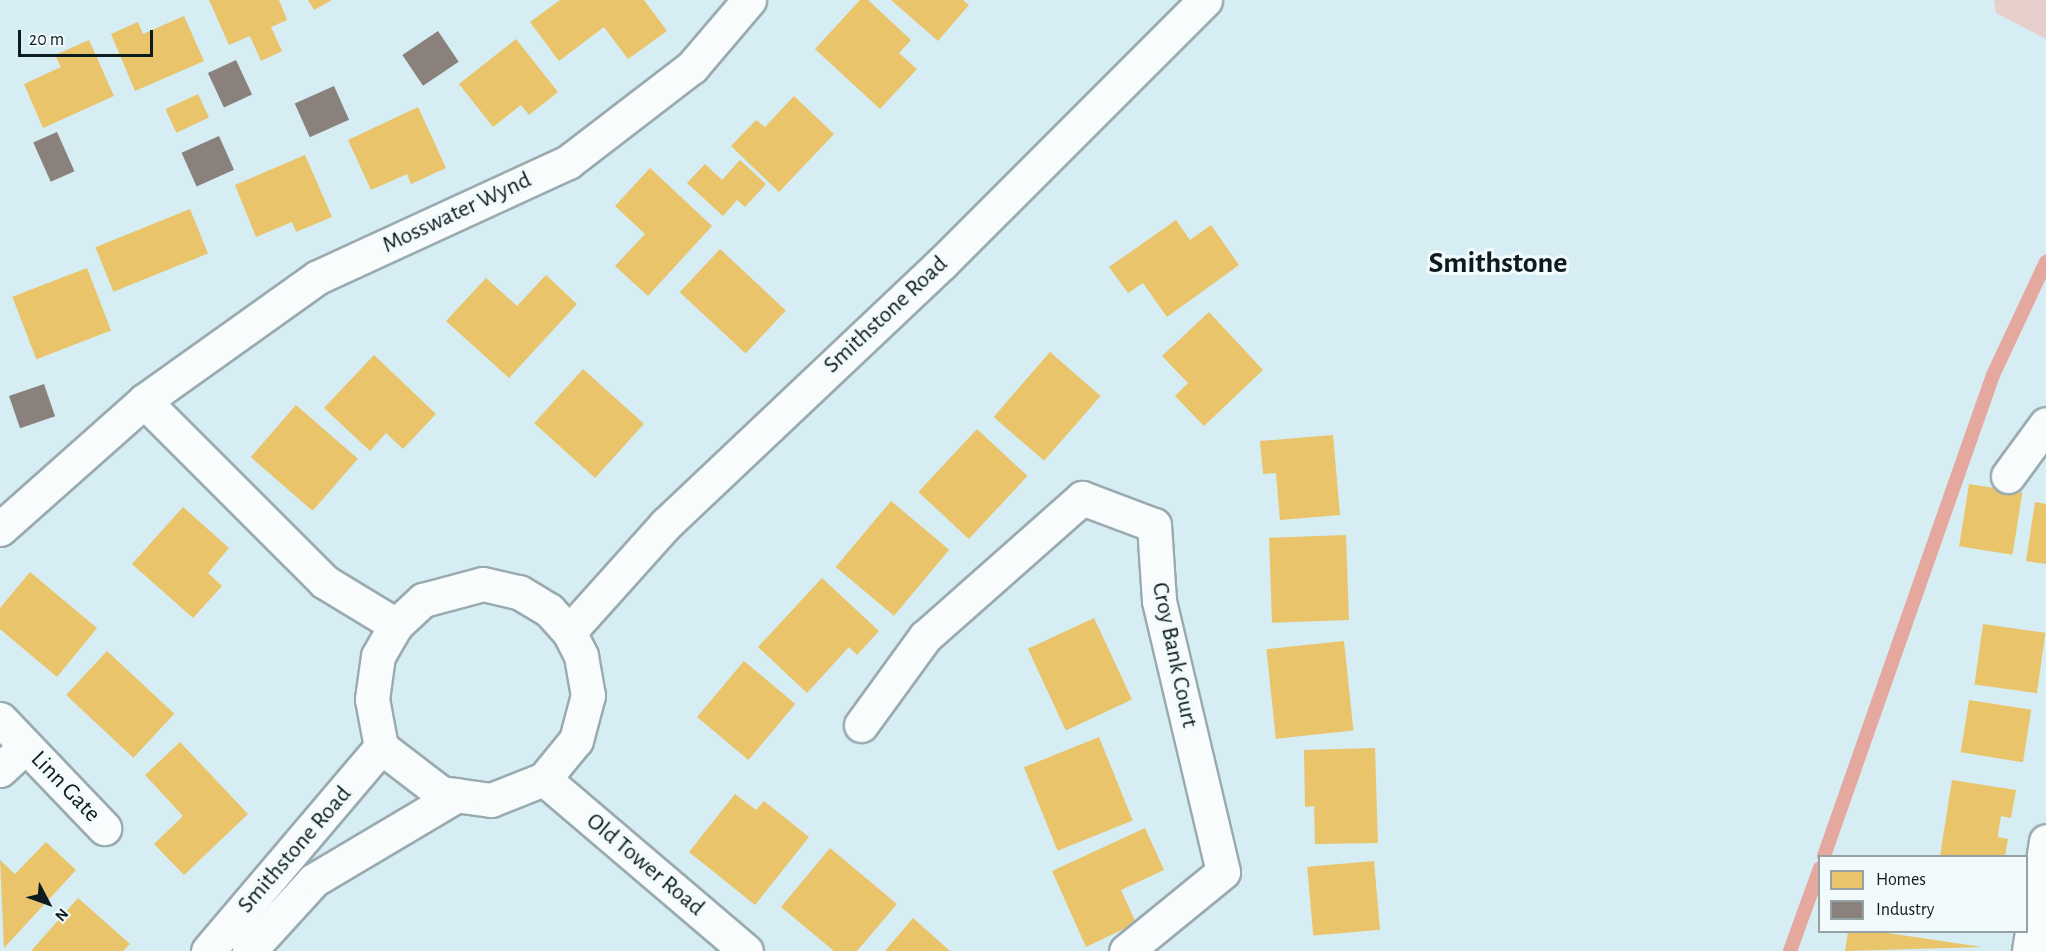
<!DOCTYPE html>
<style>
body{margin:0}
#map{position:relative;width:2046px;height:951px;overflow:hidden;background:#d6edf3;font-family:"Alegreya Sans",sans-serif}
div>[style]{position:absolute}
.green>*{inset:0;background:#e7cfcb}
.homes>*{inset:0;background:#e9c46a;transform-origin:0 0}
.industry>*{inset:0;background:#8a817c;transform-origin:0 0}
.stream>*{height:14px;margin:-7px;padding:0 7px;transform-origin:7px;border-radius:7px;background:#e5a89e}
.roads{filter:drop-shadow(2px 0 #9aabb0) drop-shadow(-2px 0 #9aabb0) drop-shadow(0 2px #9aabb0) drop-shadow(0 -2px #9aabb0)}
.street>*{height:33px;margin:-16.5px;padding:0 16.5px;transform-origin:16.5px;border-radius:16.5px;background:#f9fcfd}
.secondary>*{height:33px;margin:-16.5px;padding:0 16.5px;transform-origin:16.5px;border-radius:16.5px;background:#f9fcfd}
span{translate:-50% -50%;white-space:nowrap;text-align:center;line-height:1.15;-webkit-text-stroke:6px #f2fafc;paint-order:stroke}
.street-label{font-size:24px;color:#0b1b1f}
.district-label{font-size:30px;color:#0b1b1f;font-weight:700}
.legend{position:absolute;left:1818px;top:855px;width:210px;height:78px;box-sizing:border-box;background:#f2fafc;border:2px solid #96a1a4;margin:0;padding:8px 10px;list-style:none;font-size:18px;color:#0b1b1f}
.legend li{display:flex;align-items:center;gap:12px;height:30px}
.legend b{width:30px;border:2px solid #96a1a4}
.north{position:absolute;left:18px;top:873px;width:60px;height:60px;-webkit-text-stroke:4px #f2fafc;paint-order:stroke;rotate:131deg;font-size:16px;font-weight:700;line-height:24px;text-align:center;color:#0b1b1f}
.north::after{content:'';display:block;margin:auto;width:21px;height:27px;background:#0b1b1f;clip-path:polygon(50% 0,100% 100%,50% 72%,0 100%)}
.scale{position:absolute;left:18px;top:30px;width:135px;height:27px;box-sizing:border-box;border:3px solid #0b1b1f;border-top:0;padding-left:8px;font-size:18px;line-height:21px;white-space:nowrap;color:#0b1b1f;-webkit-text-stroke:4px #f2fafc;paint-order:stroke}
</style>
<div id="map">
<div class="green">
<div style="clip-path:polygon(1994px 0,2046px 0,2046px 39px,1996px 13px)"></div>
</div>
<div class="homes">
<div style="clip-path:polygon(209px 0,279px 0,287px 20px,271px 27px,282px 51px,261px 61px,250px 36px,229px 45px)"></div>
<div style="clip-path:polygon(308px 0,332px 0,314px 10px)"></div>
<div style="clip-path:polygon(560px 0,644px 0,667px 31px,628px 59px,604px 27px,559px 61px,530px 22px)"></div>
<div style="clip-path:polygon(860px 0,868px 0,911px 40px,899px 53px,917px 69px,880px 109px,815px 49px)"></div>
<div style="clip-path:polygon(891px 0,963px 0,969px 5px,938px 41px)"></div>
<div style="clip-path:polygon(184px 16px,204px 61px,135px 91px,111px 34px,138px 22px,143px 34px)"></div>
<div style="clip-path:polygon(516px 39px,558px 92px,529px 115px,521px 105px,493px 127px,459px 84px)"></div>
<div style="clip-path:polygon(89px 40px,114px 96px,43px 128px,24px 84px,61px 67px,55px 55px)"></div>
<div style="left:198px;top:94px;width:26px;height:36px;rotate:65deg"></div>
<div style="clip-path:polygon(794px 96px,834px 134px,779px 192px,731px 146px,756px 120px,765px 127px)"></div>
<div style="clip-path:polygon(418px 107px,446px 168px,411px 184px,407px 174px,371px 190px,348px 140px)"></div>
<div style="clip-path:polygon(305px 155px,332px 217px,296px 232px,292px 222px,256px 237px,235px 185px)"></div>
<div style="clip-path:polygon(740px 160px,766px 184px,745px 207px,737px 200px,723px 216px,687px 183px,705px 164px,722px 180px)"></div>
<div style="clip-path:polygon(650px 168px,712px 226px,648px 296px,615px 266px,645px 234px,615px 206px)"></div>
<div style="left:190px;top:209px;width:48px;height:102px;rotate:68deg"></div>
<div style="clip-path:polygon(1176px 220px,1190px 240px,1211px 225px,1239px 265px,1167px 317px,1143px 283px,1128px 293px,1109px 267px)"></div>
<div style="left:720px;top:249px;width:90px;height:59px;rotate:43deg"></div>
<div style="left:87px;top:268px;width:67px;height:80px;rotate:69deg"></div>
<div style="clip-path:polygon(546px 275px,577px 304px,509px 378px,446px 321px,486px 278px,517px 306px)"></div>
<div style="clip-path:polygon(1209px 312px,1263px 370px,1204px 426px,1175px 396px,1188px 383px,1162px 356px)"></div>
<div style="left:1050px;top:352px;width:67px;height:86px;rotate:41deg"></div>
<div style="clip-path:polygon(374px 355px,436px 414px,403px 449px,386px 433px,370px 451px,324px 408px)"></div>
<div style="left:583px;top:369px;width:82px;height:73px;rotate:42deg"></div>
<div style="left:296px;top:405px;width:82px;height:69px;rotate:41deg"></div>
<div style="left:977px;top:429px;width:69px;height:86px;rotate:43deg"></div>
<div style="clip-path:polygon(1333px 435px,1340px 515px,1280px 520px,1276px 473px,1263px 474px,1260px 441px)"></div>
<div style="left:1969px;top:484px;width:54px;height:63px;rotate:9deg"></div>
<div style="left:891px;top:501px;width:76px;height:86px;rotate:40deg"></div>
<div style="clip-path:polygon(2035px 502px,2046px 504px,2046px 564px,2026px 561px)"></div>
<div style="clip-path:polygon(183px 507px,229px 548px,208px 573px,222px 586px,193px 618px,132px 564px)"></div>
<div style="left:1346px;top:535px;width:85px;height:77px;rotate:88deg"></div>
<div style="clip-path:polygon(30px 572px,97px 628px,57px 677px,0 629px,0 608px)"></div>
<div style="clip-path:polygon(822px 578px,879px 631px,857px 655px,849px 647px,807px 693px,758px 647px)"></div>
<div style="left:1094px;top:618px;width:90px;height:73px;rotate:65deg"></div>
<div style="left:1983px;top:624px;width:63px;height:61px;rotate:8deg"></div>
<div style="left:1344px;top:641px;width:90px;height:78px;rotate:84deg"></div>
<div style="left:107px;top:651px;width:92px;height:60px;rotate:43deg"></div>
<div style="left:744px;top:661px;width:67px;height:73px;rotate:40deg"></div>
<div style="left:1969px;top:700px;width:63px;height:53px;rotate:9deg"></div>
<div style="left:1099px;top:737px;width:90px;height:81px;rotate:68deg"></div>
<div style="clip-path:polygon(180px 742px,248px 814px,184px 875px,154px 844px,183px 816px,145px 775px)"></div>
<div style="clip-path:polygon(1375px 748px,1378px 843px,1315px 844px,1314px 806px,1305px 807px,1304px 750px)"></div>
<div style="clip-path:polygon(1952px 780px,2016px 790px,2011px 818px,2001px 816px,1999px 828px,1998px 837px,2008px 839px,2005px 856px,1940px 856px)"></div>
<div style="clip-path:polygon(735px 794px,756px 810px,764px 801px,809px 837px,755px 905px,689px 852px)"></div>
<div style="clip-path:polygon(1145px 828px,1164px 870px,1121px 890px,1136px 923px,1086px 947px,1052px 871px)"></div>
<div style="clip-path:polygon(46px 842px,76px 870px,4px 948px,0 860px,15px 874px)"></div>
<div style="clip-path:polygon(830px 848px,897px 904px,857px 951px,834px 951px,781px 907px)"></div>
<div style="left:1374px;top:861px;width:69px;height:67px;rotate:85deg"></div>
<div style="clip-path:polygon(78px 898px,130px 944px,123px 951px,31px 951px)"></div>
<div style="clip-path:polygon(913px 918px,950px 951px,885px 951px)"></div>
<div style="clip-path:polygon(1848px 932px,1881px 932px,1982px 947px,1845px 951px)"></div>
</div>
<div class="industry">
<div style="left:438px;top:31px;width:37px;height:43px;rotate:56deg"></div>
<div style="left:236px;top:60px;width:38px;height:31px;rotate:65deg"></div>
<div style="left:334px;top:86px;width:37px;height:43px;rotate:66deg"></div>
<div style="left:57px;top:132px;width:43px;height:26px;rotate:66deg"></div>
<div style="left:219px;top:136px;width:37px;height:41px;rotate:66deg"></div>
<div style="left:44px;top:384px;width:34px;height:37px;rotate:71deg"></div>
</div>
<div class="stream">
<div style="left:1824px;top:856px;width:510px;rotate:-70.64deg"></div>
<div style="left:1993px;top:375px;width:125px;rotate:-64.9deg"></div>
<div style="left:1790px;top:951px;width:88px;rotate:-70.1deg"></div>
</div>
<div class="roads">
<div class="street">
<div style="left:144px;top:401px;width:256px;rotate:45deg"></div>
<div style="left:325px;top:582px;width:83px;rotate:31.2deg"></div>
<div style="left:2008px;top:476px;width:64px;rotate:-53.8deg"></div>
<div style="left:0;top:529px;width:193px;rotate:-41.6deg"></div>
<div style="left:144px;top:401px;width:214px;rotate:-35.5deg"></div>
<div style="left:318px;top:277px;width:275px;rotate:-24.7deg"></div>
<div style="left:568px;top:162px;width:156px;rotate:-37.5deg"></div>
<div style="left:692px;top:67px;width:88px;rotate:-49.6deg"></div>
<div style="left:0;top:719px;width:151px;rotate:46.3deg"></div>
<div style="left:861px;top:725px;width:109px;rotate:-54deg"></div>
<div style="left:925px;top:637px;width:210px;rotate:-41.5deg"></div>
<div style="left:1082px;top:498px;width:77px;rotate:20.6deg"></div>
<div style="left:1154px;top:525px;width:76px;rotate:86.2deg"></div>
<div style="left:1159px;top:601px;width:278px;rotate:76.7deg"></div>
<div style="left:1223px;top:872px;width:125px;rotate:140.8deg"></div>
<div style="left:0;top:770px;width:34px;rotate:-43deg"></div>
<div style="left:544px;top:779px;width:265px;rotate:40.4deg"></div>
<div style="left:2029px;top:951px;width:111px;rotate:-81.2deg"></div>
</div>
<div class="secondary">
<div style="left:569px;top:632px;width:145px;rotate:-48.1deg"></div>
<div style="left:666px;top:524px;width:380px;rotate:-43.4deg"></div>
<div style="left:942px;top:263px;width:372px;rotate:-45deg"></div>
<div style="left:208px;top:951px;width:267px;rotate:-49.7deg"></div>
<div style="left:381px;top:747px;width:49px;rotate:-100.6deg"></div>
<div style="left:372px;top:699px;width:43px;rotate:-82.1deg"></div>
<div style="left:378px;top:656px;width:36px;rotate:-60deg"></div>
<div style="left:396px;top:625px;width:37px;rotate:-43deg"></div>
<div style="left:423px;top:600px;width:62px;rotate:-14.9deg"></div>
<div style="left:483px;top:584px;width:37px;rotate:13deg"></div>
<div style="left:519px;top:592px;width:35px;rotate:31deg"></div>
<div style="left:549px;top:610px;width:30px;rotate:48deg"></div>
<div style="left:569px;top:632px;width:27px;rotate:63deg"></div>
<div style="left:581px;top:656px;width:40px;rotate:80deg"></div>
<div style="left:588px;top:695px;width:47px;rotate:104.9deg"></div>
<div style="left:576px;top:740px;width:50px;rotate:129.4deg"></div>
<div style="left:544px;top:779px;width:57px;rotate:158.4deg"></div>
<div style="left:491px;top:800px;width:50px;rotate:-172deg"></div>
<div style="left:441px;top:793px;width:76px;rotate:-142.5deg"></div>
<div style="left:249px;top:951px;width:96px;rotate:-47.5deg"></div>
<div style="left:314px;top:880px;width:166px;rotate:-30.7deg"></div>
</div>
</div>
<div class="street-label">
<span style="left:457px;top:213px;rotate:-25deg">Mosswater Wynd</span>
<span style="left:886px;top:315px;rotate:-43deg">Smithstone Road</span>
<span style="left:1174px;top:655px;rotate:78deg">Croy Bank Court</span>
<span style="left:65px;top:787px;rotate:46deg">Linn Gate</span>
<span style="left:295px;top:850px;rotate:-49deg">Smithstone Road</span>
<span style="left:645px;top:865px;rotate:40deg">Old Tower Road</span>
</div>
<div class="district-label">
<span style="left:1498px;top:263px">Smithstone</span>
</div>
<ul class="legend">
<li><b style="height:16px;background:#e9c46a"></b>Homes</li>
<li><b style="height:16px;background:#8a817c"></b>Industry</li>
</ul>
<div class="north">N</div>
<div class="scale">20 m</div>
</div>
